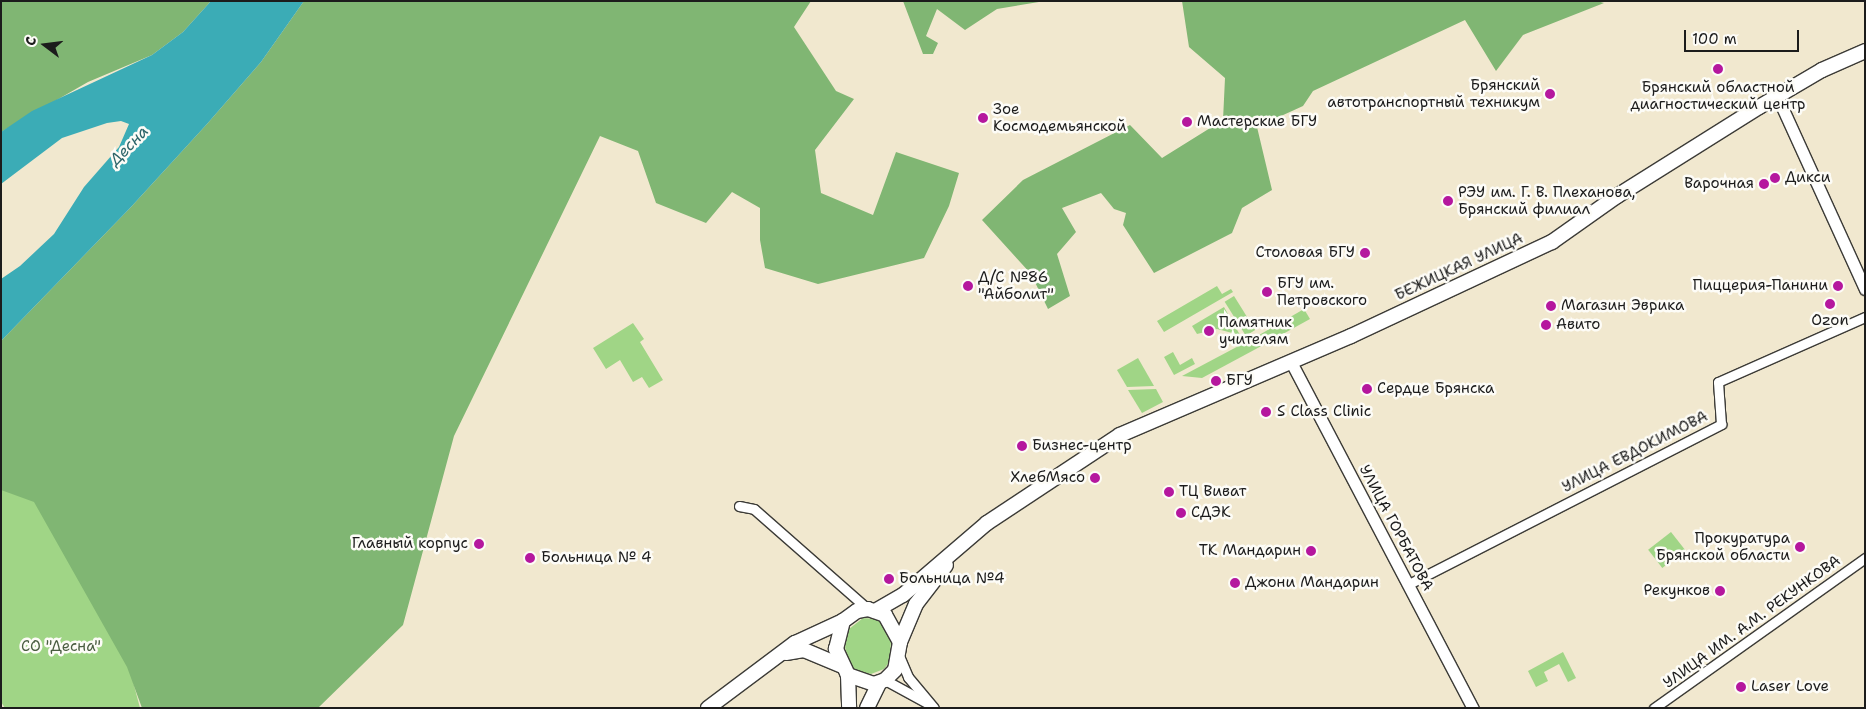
<!DOCTYPE html>
<meta charset="utf-8">
<style>
body{margin:0}
#map{position:relative;width:1866px;height:709px;overflow:hidden;background:#f1e8cf;font-family:"Shantell Sans",sans-serif}
div>[style]{position:absolute}
.green>*{inset:0;background:#a0d586;transform-origin:0 0}
.forest>*{inset:0;background:#80b673}
.water>*{inset:0;background:#3bacb6}
.roads{filter:drop-shadow(1px 0 #3c3b37) drop-shadow(-1px 0 #3c3b37) drop-shadow(0 1px #3c3b37) drop-shadow(0 -1px #3c3b37)}
.minor>*{height:9px;margin:-4.5px;padding:0 4.5px;transform-origin:4.5px;border-radius:4.5px;background:#fff}
.secondary>*{height:11px;margin:-5.5px;padding:0 5.5px;transform-origin:5.5px;border-radius:5.5px;background:#fff}
.primary>*{height:14px;margin:-7px;padding:0 7px;transform-origin:7px;border-radius:7px;background:#fff}
.dots>*{width:14px;height:14px;translate:-50% -50%;box-sizing:border-box;border:2px solid #fdfcf7;border-radius:50%}
span{translate:-50% -50%;white-space:nowrap;text-align:center;line-height:1.15;-webkit-text-stroke:5px #fdfcf7;paint-order:stroke}
.poi-label{font-size:15px;color:#1c1c1c}
.right{translate:-100% -50%;text-align:right}
.left{translate:0 -50%;text-align:left}
.street-label{font-size:15px;color:#1c1c1c}
.park-label{font-size:15px;color:#4a5d41}
.water-label{font-size:16px;color:#2c6469;font-style:italic}
.frame{position:absolute;inset:0;border:2px solid #1c1c1c;pointer-events:none}
.north{position:absolute;left:20px;top:20px;width:50px;height:50px;-webkit-text-stroke:4px #fdfcf7;paint-order:stroke;rotate:285deg;font-size:14px;font-weight:700;line-height:20px;text-align:center;color:#1c1c1c}
.north::after{content:'';display:block;margin:auto;width:18px;height:22px;background:#1c1c1c;clip-path:polygon(50% 0,100% 100%,50% 72%,0 100%)}
.scale{position:absolute;left:1684px;top:30px;width:115px;height:22px;box-sizing:border-box;border:2px solid #1c1c1c;border-top:0;padding-left:6px;font-size:15px;line-height:18px;white-space:nowrap;color:#1c1c1c;-webkit-text-stroke:4px #fdfcf7;paint-order:stroke}
</style>
<div id="map">
<div class="green">
<div style="clip-path:polygon(1217px 286px,1222px 294px,1231px 289px,1233px 292px,1164px 332px,1157px 321px)"></div>
<div style="left:1234px;top:296px;width:40px;height:11px;rotate:58deg"></div>
<div style="clip-path:polygon(1224px 307px,1240px 335px,1217px 329px,1197px 334px,1192px 326px)"></div>
<div style="clip-path:polygon(1304px 309px,1310px 319px,1272px 340px,1254px 338px)"></div>
<div style="clip-path:polygon(633px 323px,644px 339px,640px 342px,663px 380px,649px 388px,642px 377px,633px 382px,620px 360px,606px 369px,593px 348px)"></div>
<div style="clip-path:polygon(1248px 341px,1267px 343px,1202px 378px,1182px 376px)"></div>
<div style="clip-path:polygon(1173px 352px,1180px 365px,1192px 358px,1195px 364px,1174px 375px,1164px 357px)"></div>
<div style="clip-path:polygon(1138px 358px,1154px 386px,1127px 387px,1117px 370px)"></div>
<div style="clip-path:polygon(1156px 389px,1163px 402px,1142px 413px,1128px 390px)"></div>
<div style="clip-path:polygon(1px 478px,36px 490px,120px 632px,140px 708px,5px 708px,1px 702px)"></div>
<div style="left:1671px;top:532px;width:23px;height:29px;rotate:52deg"></div>
<div style="clip-path:polygon(863px 618px,877px 619px,883px 623px,891px 638px,890px 661px,884px 669px,871px 674px,854px 670px,849px 663px,845px 647px,849px 629px)"></div>
<div style="clip-path:polygon(1563px 652px,1576px 678px,1568px 682px,1559px 664px,1544px 672px,1548px 681px,1536px 687px,1528px 671px)"></div>
</div>
<div class="forest">
<div style="clip-path:polygon(1px 1px,211px 1px,183px 32px,152px 55px,88px 82px,1px 132px)"></div>
<div style="clip-path:polygon(304px 1px,811px 1px,794px 27px,836px 91px,854px 99px,815px 150px,821px 193px,873px 215px,896px 152px,959px 173px,949px 206px,924px 258px,818px 284px,765px 268px,760px 240px,760px 208px,732px 192px,706px 223px,656px 203px,638px 151px,600px 136px,454px 436px,403px 625px,318px 708px,142px 708px,127px 667px,34px 502px,1px 490px,1px 341px,131px 207px,207px 124px,261px 62px)"></div>
<div style="clip-path:polygon(903px 1px,1045px 1px,997px 9px,965px 30px,937px 9px,926px 36px,938px 43px,933px 54px,923px 54px)"></div>
<div style="clip-path:polygon(1182px 1px,1597px 1px,1604px 3px,1523px 35px,1496px 71px,1465px 20px,1313px 91px,1303px 106px,1257px 127px,1272px 190px,1242px 208px,1232px 233px,1154px 273px,1123px 225px,1126px 213px,1114px 209px,1101px 193px,1062px 208px,1076px 232px,1057px 254px,1070px 296px,1048px 309px,1031px 274px,982px 220px,1023px 180px,1130px 125px,1162px 158px,1223px 120px,1225px 78px,1189px 47px)"></div>
</div>
<div class="water">
<div style="clip-path:polygon(211px 1px,304px 1px,261px 62px,207px 124px,131px 207px,1px 341px,1px 279px,20px 266px,54px 234px,84px 187px,119px 147px,129px 124px,121px 121px,107px 123px,62px 138px,1px 184px,1px 132px,32px 111px,152px 55px,183px 32px)"></div>
</div>
<div class="roads">
<div class="minor">
<div style="left:739px;top:506px;width:15px;rotate:11deg"></div>
<div style="left:754px;top:509px;width:152px;rotate:41.3deg"></div>
<div style="left:1409px;top:584px;width:351px;rotate:-27.1deg"></div>
<div style="left:1721px;top:424px;width:42px;rotate:-94.1deg"></div>
<div style="left:1718px;top:382px;width:161px;rotate:-23.9deg"></div>
<div style="left:900px;top:658px;width:21px;rotate:67deg"></div>
<div style="left:908px;top:677px;width:40px;rotate:50deg"></div>
<div style="left:885px;top:680px;width:48px;rotate:28.7deg"></div>
<div style="left:1654px;top:708px;width:259px;rotate:-35.4deg"></div>
</div>
<div class="secondary">
<div style="left:1777px;top:96px;width:212px;rotate:65.5deg"></div>
<div style="left:1291px;top:362px;width:391px;rotate:62.3deg"></div>
</div>
<div class="primary">
<div style="left:868px;top:609px;width:18px;rotate:19deg"></div>
<div style="left:885px;top:615px;width:31px;rotate:61deg"></div>
<div style="left:900px;top:642px;width:28px;rotate:100deg"></div>
<div style="left:895px;top:670px;width:14px;rotate:135deg"></div>
<div style="left:885px;top:680px;width:12px;rotate:160deg"></div>
<div style="left:874px;top:684px;width:28px;rotate:-161deg"></div>
<div style="left:848px;top:675px;width:29px;rotate:-115deg"></div>
<div style="left:836px;top:649px;width:29px;rotate:-76deg"></div>
<div style="left:843px;top:621px;width:17px;rotate:-36deg"></div>
<div style="left:857px;top:611px;width:11px;rotate:-10deg"></div>
<div style="left:875px;top:611px;width:32px;rotate:-30deg"></div>
<div style="left:903px;top:595px;width:111px;rotate:-40.6deg"></div>
<div style="left:987px;top:523px;width:159px;rotate:-33.5deg"></div>
<div style="left:1120px;top:435px;width:251px;rotate:-23.2deg"></div>
<div style="left:1351px;top:336px;width:222px;rotate:-25.1deg"></div>
<div style="left:1552px;top:242px;width:80px;rotate:-35.3deg"></div>
<div style="left:1617px;top:196px;width:168px;rotate:-32.1deg"></div>
<div style="left:1759px;top:107px;width:73px;rotate:-30.4deg"></div>
<div style="left:1822px;top:70px;width:47px;rotate:-23.8deg"></div>
<div style="left:900px;top:642px;width:41px;rotate:-67.2deg"></div>
<div style="left:916px;top:604px;width:49px;rotate:-52.4deg"></div>
<div style="left:786px;top:653px;width:18px;rotate:-9deg"></div>
<div style="left:804px;top:650px;width:41px;rotate:22.8deg"></div>
<div style="left:848px;top:675px;width:33px;rotate:88deg"></div>
<div style="left:708px;top:708px;width:109px;rotate:-36.8deg"></div>
<div style="left:795px;top:643px;width:53px;rotate:-24.6deg"></div>
<div style="left:867px;top:708px;width:28px;rotate:-64deg"></div>
</div>
</div>
<div class="dots">
<div style="left:1718px;top:69px;background:#b5179e"></div>
<div style="left:1550px;top:94px;background:#b5179e"></div>
<div style="left:983px;top:118px;background:#b5179e"></div>
<div style="left:1187px;top:122px;background:#b5179e"></div>
<div style="left:1775px;top:178px;background:#b5179e"></div>
<div style="left:1764px;top:184px;background:#b5179e"></div>
<div style="left:1448px;top:201px;background:#b5179e"></div>
<div style="left:1365px;top:253px;background:#b5179e"></div>
<div style="left:968px;top:286px;background:#b5179e"></div>
<div style="left:1838px;top:286px;background:#b5179e"></div>
<div style="left:1267px;top:292px;background:#b5179e"></div>
<div style="left:1830px;top:304px;background:#b5179e"></div>
<div style="left:1551px;top:306px;background:#b5179e"></div>
<div style="left:1546px;top:325px;background:#b5179e"></div>
<div style="left:1209px;top:331px;background:#b5179e"></div>
<div style="left:1216px;top:381px;background:#b5179e"></div>
<div style="left:1367px;top:389px;background:#b5179e"></div>
<div style="left:1266px;top:412px;background:#b5179e"></div>
<div style="left:1022px;top:446px;background:#b5179e"></div>
<div style="left:1095px;top:478px;background:#b5179e"></div>
<div style="left:1169px;top:492px;background:#b5179e"></div>
<div style="left:1181px;top:513px;background:#b5179e"></div>
<div style="left:479px;top:544px;background:#b5179e"></div>
<div style="left:1800px;top:547px;background:#b5179e"></div>
<div style="left:1311px;top:551px;background:#b5179e"></div>
<div style="left:530px;top:558px;background:#b5179e"></div>
<div style="left:889px;top:579px;background:#b5179e"></div>
<div style="left:1235px;top:583px;background:#b5179e"></div>
<div style="left:1720px;top:591px;background:#b5179e"></div>
<div style="left:1741px;top:687px;background:#b5179e"></div>
</div>
<div class="poi-label">
<span class="right" style="left:1540px;top:94px">Брянский<br>автотранспортный техникум</span>
<span style="left:1718px;top:96px">Брянский областной<br>диагностический центр</span>
<span class="left" style="left:993px;top:118px">Зое<br>Космодемьянской</span>
<span class="left" style="left:1197px;top:122px">Мастерские БГУ</span>
<span class="left" style="left:1785px;top:178px">Дикси</span>
<span class="right" style="left:1754px;top:184px">Варочная</span>
<span class="left" style="left:1458px;top:201px">РЭУ им. Г. В. Плеханова,<br>Брянский филиал</span>
<span class="right" style="left:1355px;top:253px">Столовая БГУ</span>
<span class="left" style="left:978px;top:286px">Д/С №86<br>"Айболит"</span>
<span class="left" style="left:1277px;top:292px">БГУ им.<br>Петровского</span>
<span class="right" style="left:1828px;top:286px">Пиццерия-Панини</span>
<span class="left" style="left:1561px;top:306px">Магазин Эврика</span>
<span style="left:1830px;top:321px">Ozon</span>
<span class="left" style="left:1219px;top:331px">Памятник<br>учителям</span>
<span class="left" style="left:1556px;top:325px">Авито</span>
<span class="left" style="left:1226px;top:381px">БГУ</span>
<span class="left" style="left:1377px;top:389px">Сердце Брянска</span>
<span class="left" style="left:1277px;top:412px">S Class Clinic</span>
<span class="left" style="left:1032px;top:446px">Бизнес-центр</span>
<span class="right" style="left:1085px;top:478px">ХлебМясо</span>
<span class="left" style="left:1179px;top:492px">ТЦ Виват</span>
<span class="left" style="left:1191px;top:513px">СДЭК</span>
<span class="right" style="left:1790px;top:547px">Прокуратура<br>Брянской области</span>
<span class="right" style="left:468px;top:544px">Главный корпус</span>
<span class="right" style="left:1301px;top:551px">ТК Мандарин</span>
<span class="left" style="left:541px;top:558px">Больница № 4</span>
<span class="left" style="left:899px;top:579px">Больница №4</span>
<span class="left" style="left:1245px;top:583px">Джони Мандарин</span>
<span class="right" style="left:1710px;top:591px">Рекунков</span>
<span class="left" style="left:1751px;top:687px">Laser Love</span>
</div>
<div class="street-label">
<span style="left:1459px;top:267px;rotate:-25deg">БЕЖИЦКАЯ УЛИЦА</span>
<span style="left:1635px;top:452px;rotate:-27deg">УЛИЦА ЕВДОКИМОВА</span>
<span style="left:1396px;top:528px;rotate:62deg">УЛИЦА ГОРБАТОВА</span>
<span style="left:1752px;top:622px;rotate:-36deg">УЛИЦА ИМ. А.М. РЕКУНКОВА</span>
</div>
<div class="park-label">
<span style="left:61px;top:647px">СО "Десна"</span>
</div>
<div class="water-label">
<span style="left:129px;top:146px;rotate:-46deg">Десна</span>
</div>
<div class="frame"></div>
<div class="north">С</div>
<div class="scale">100 m</div>
</div>
